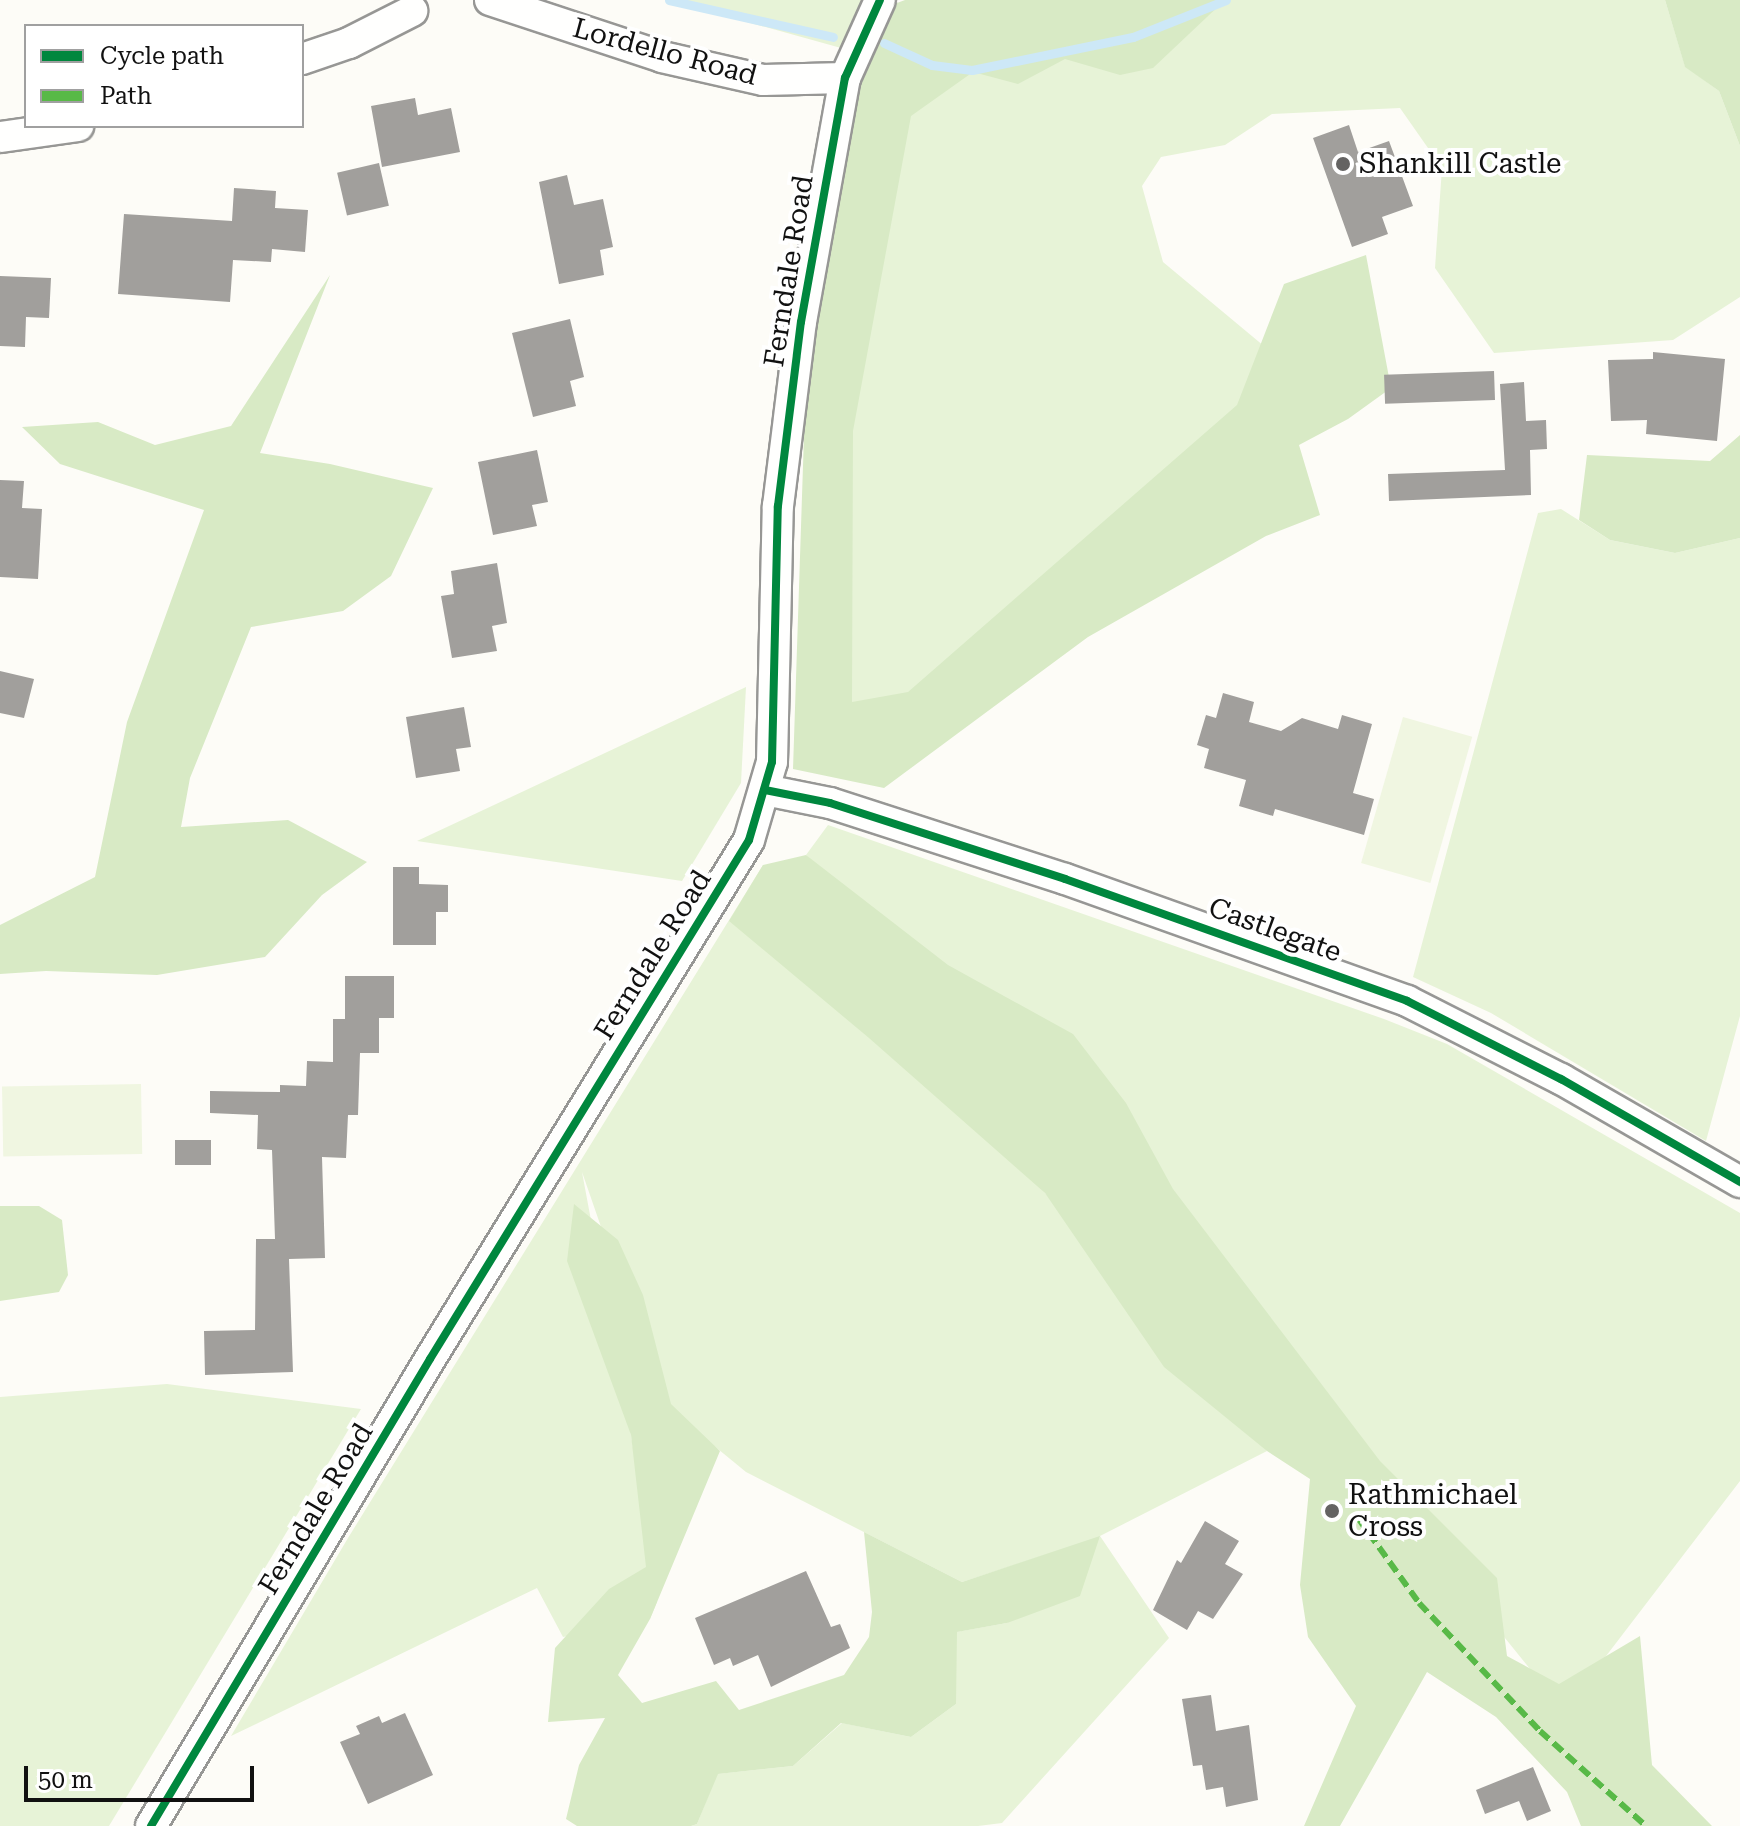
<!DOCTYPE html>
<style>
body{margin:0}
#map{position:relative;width:1740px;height:1826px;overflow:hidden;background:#fdfcf7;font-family:"Roboto Serif",serif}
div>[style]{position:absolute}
.green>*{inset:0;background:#e7f3d7}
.forest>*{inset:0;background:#d8eac5}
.pitch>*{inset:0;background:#f0f6e1;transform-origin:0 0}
.stream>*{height:9px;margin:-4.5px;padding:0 4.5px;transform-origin:4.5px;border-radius:4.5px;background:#cde8f7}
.building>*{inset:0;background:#a19f9c;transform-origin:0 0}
.roads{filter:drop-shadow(2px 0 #979795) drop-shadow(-2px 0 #979795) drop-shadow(0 2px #979795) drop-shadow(0 -2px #979795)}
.minor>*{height:30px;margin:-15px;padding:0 15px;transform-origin:15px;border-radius:15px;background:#fffffe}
.quiet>*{height:6px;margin-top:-3px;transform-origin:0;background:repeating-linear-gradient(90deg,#58b947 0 12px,transparent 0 18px)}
.cycleway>*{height:8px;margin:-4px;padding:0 4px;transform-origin:4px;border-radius:4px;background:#00873e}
.dots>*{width:22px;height:22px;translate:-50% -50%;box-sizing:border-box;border:4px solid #fff;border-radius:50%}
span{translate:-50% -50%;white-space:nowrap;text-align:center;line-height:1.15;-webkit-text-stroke:8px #fff;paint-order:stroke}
.street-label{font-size:28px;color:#111}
.poi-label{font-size:28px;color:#111}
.left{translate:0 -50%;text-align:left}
.legend{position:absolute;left:24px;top:24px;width:280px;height:104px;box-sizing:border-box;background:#fff;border:2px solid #a0a0a0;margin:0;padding:10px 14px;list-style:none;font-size:24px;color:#111}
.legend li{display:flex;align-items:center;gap:16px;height:40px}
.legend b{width:40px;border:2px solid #a0a0a0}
.scale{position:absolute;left:24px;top:1766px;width:230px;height:36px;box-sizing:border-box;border:4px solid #111;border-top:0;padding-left:10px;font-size:24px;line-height:28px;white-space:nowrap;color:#111;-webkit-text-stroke:6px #fff;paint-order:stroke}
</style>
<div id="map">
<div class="green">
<div style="clip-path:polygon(668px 0,863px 0,841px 48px)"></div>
<div style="clip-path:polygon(939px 0,1665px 0,1685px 66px,1719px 91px,1740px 146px,1740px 297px,1673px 340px,1494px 353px,1435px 268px,1442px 168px,1400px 108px,1272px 114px,1225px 145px,1161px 157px,1142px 186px,1163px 262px,1277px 357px,1170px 513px,838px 777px,827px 400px)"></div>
<div style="clip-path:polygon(1561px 509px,1610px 540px,1675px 553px,1740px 538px,1740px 1016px,1706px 1141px,1491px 1013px,1413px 977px,1538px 513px)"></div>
<div style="clip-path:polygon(746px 687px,741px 783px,682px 881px,417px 841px)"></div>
<div style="clip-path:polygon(828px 825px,1384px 1019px,1447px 1044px,1740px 1213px,1740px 1481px,1564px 1711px,1136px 1182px,806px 855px)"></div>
<div style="clip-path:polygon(763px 865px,1267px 1451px,1100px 1536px,1169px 1638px,1002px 1823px,978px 1826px,691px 1826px,697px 1824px,717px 1774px,793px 1766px,842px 1723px,911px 1737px,956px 1704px,956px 1632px,1007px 1623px,1100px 1537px,962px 1582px,746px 1472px,674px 1413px,626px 1299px,582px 1172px,631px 1435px,657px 1602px,650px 1619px,563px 1637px,537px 1588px,231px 1736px,348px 1538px)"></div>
<div style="clip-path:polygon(167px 1384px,361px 1409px,109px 1826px,0 1826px,0 1397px)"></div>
</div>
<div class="forest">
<div style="clip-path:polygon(905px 0,1225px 0,1153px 68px,1120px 75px,1065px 59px,1018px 84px,973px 72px,911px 116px,853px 431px,852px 702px,908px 692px,1237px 405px,1284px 284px,1366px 255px,1391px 388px,1348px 419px,1299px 445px,1320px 515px,1266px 536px,1088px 637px,884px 788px,793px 769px,806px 375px,856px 97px,889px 6px)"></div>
<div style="clip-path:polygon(1665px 0,1740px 0,1740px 146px,1719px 91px,1685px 67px)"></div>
<div style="clip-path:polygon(330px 275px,260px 453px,330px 464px,433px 488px,391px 576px,343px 611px,251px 627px,190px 778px,181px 827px,288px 820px,367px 862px,322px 895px,265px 957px,157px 975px,46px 971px,0 974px,0 925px,95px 877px,127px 722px,204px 510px,60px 464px,22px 427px,98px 422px,155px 445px,231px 426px)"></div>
<div style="clip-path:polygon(1740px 435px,1740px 538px,1675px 553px,1610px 540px,1579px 520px,1587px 455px,1710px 461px)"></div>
<div style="clip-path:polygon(806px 855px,948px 965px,1073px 1034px,1126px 1103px,1173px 1189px,1380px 1461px,1497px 1578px,1507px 1656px,1559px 1684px,1640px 1636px,1652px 1765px,1712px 1826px,1581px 1826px,1567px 1792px,1496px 1717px,1427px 1672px,1340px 1826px,1304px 1826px,1356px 1706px,1308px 1637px,1300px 1585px,1310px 1479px,1267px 1451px,1164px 1367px,1045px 1193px,869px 1038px,729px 921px,763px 865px)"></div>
<div style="clip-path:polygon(574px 1204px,618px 1240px,643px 1295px,671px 1404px,720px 1451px,650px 1619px,618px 1675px,642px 1703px,716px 1681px,739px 1710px,844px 1675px,869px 1637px,872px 1612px,864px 1532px,962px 1582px,1100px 1536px,1080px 1596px,1007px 1623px,957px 1632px,956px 1704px,911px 1737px,841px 1723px,793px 1766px,718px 1774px,697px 1824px,691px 1826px,577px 1826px,566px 1819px,579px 1765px,605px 1718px,548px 1722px,555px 1648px,609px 1589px,646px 1567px,631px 1435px,567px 1261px)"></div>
<div style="clip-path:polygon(0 1206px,39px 1206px,62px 1220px,68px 1275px,59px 1292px,0 1301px)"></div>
</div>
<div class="pitch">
<div style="left:1403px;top:717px;width:72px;height:152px;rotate:16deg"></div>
<div style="left:141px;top:1084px;width:70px;height:139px;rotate:89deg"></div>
</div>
<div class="stream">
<div style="left:669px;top:0;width:168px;rotate:12.7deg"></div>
<div style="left:884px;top:43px;width:53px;rotate:24.6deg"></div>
<div style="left:932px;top:65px;width:40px;rotate:7.1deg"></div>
<div style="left:972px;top:70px;width:164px;rotate:-11.6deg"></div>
<div style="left:1133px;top:37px;width:100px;rotate:-21.7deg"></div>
</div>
<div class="building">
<div style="clip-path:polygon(415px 98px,418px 115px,451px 108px,460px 152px,382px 167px,371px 106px)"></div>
<div style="clip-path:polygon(1349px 125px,1358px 152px,1389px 141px,1413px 206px,1382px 217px,1388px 234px,1352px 247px,1313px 138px)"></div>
<div style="left:379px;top:163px;width:44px;height:43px;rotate:77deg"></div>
<div style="clip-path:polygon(567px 175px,574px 205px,603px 199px,613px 247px,600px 250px,604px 275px,559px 284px,539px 182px)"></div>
<div style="clip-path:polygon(234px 188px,276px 191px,275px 208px,308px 210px,305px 252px,272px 249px,271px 262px,233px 260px,230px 302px,118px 294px,124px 214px,232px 221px)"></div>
<div style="clip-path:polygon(0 276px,51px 278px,49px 318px,26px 317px,25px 347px,0 346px)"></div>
<div style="clip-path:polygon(570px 319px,584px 377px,570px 381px,576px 406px,533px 417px,512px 333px)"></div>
<div style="clip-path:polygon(1653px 352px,1725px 359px,1717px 441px,1646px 434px,1647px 420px,1611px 421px,1608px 360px,1653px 359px)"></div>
<div style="left:1494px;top:371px;width:29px;height:110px;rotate:88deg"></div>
<div style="clip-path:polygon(1524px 382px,1526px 421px,1546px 420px,1547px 449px,1530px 450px,1531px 495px,1389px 501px,1388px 474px,1505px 470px,1500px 384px)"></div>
<div style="clip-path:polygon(537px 450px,548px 502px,532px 505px,537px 526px,493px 535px,478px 462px)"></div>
<div style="clip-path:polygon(0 480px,24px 481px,22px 508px,42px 509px,38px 579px,0 577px)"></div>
<div style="clip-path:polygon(497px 563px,507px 623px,492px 626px,497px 651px,452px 658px,441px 596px,454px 594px,451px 571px)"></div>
<div style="clip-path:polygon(0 671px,34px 679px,24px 718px,0 713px)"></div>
<div style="clip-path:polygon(1223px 693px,1254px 702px,1249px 722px,1281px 731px,1302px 718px,1338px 729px,1342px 715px,1372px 724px,1353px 793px,1374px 799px,1364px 835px,1275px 809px,1273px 816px,1239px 806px,1246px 780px,1204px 768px,1209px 749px,1197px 745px,1206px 715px,1216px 718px)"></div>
<div style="clip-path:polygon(464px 707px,471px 747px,456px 749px,460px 771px,416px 778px,406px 717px)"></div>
<div style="clip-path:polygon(393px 867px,419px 867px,419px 884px,448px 885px,448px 912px,436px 912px,436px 945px,393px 945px)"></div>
<div style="clip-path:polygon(345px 976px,394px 976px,394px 1018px,379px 1018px,379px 1053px,360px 1053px,358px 1115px,348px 1115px,346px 1158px,322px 1157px,325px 1258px,289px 1259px,293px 1372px,205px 1375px,204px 1331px,255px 1330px,256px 1239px,275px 1239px,272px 1150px,257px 1149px,258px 1115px,210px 1113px,210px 1091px,280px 1092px,280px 1085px,306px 1086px,307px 1061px,333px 1062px,333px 1019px,345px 1019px)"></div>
<div style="left:211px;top:1140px;width:25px;height:36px;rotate:90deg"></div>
<div style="clip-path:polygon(1205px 1521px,1239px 1541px,1225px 1564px,1243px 1574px,1213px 1619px,1198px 1611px,1187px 1630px,1153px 1610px,1177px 1560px,1181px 1563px)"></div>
<div style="clip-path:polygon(806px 1571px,831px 1627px,840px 1624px,850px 1648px,771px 1687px,758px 1655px,733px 1666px,730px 1658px,714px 1665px,695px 1618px)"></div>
<div style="clip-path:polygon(1211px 1695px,1216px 1731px,1249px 1725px,1258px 1800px,1226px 1807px,1223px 1787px,1206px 1790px,1202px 1765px,1193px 1766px,1182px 1699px)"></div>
<div style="clip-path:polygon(405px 1713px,433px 1775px,368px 1804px,340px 1742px,360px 1734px,356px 1726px,379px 1716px,382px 1723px)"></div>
<div style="clip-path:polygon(1533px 1767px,1551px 1811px,1527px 1821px,1519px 1801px,1485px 1814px,1476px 1790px)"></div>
</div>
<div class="roads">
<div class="minor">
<div style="left:490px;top:0;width:181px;rotate:18.3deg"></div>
<div style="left:662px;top:57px;width:104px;rotate:12.8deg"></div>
<div style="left:763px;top:80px;width:82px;rotate:-1.4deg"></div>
<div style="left:302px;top:59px;width:50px;rotate:-18.8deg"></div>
<div style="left:349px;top:43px;width:71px;rotate:-26.9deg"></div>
<div style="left:0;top:137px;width:79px;rotate:-8deg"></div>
<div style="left:765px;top:790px;width:66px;rotate:11.3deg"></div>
<div style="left:830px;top:803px;width:247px;rotate:17.9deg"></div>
<div style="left:1065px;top:879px;width:363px;rotate:19.6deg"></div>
<div style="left:1407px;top:1001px;width:173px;rotate:26.9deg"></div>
<div style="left:1561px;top:1079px;width:207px;rotate:29.9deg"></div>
<div style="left:151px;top:1826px;width:544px;rotate:-59.14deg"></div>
<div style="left:430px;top:1359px;width:609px;rotate:-58.42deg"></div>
<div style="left:749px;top:840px;width:81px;rotate:-73.6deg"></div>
<div style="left:772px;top:762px;width:256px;rotate:-88.7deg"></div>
<div style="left:778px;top:506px;width:185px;rotate:-82.9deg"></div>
<div style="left:801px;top:322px;width:248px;rotate:-79.8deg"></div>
<div style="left:845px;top:78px;width:85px;rotate:-65.8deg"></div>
</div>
</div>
<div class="quiet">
<div style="left:1358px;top:1518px;width:105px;rotate:54.3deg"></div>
<div style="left:1419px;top:1603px;width:176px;rotate:46.6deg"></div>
<div style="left:1540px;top:1731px;width:142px;rotate:41.9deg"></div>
</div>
<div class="cycleway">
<div style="left:765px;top:790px;width:66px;rotate:11.3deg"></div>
<div style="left:830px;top:803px;width:247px;rotate:17.9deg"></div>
<div style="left:1065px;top:879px;width:363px;rotate:19.6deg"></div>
<div style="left:1407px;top:1001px;width:173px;rotate:26.9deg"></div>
<div style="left:1561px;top:1079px;width:207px;rotate:29.9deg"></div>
<div style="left:151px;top:1826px;width:544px;rotate:-59.14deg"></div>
<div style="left:430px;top:1359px;width:609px;rotate:-58.42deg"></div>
<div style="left:749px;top:840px;width:81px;rotate:-73.6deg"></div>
<div style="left:772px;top:762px;width:256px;rotate:-88.7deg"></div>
<div style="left:778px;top:506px;width:185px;rotate:-82.9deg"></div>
<div style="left:801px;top:322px;width:248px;rotate:-79.8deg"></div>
<div style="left:845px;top:78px;width:85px;rotate:-65.8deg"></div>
</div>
<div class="dots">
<div style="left:1343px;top:164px;background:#646362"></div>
<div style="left:1332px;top:1511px;background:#646362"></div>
</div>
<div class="street-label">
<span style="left:665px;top:52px;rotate:15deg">Lordello Road</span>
<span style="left:789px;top:271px;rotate:-81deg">Ferndale Road</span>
<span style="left:1275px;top:930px;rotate:20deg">Castlegate</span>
<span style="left:653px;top:955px;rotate:-58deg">Ferndale Road</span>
<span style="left:316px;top:1509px;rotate:-59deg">Ferndale Road</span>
</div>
<div class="poi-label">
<span class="left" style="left:1359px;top:164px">Shankill Castle</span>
<span class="left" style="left:1348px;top:1511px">Rathmichael<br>Cross</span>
</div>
<ul class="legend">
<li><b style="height:10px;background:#00873e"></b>Cycle path</li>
<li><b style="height:10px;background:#58b947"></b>Path</li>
</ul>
<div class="scale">50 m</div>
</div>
